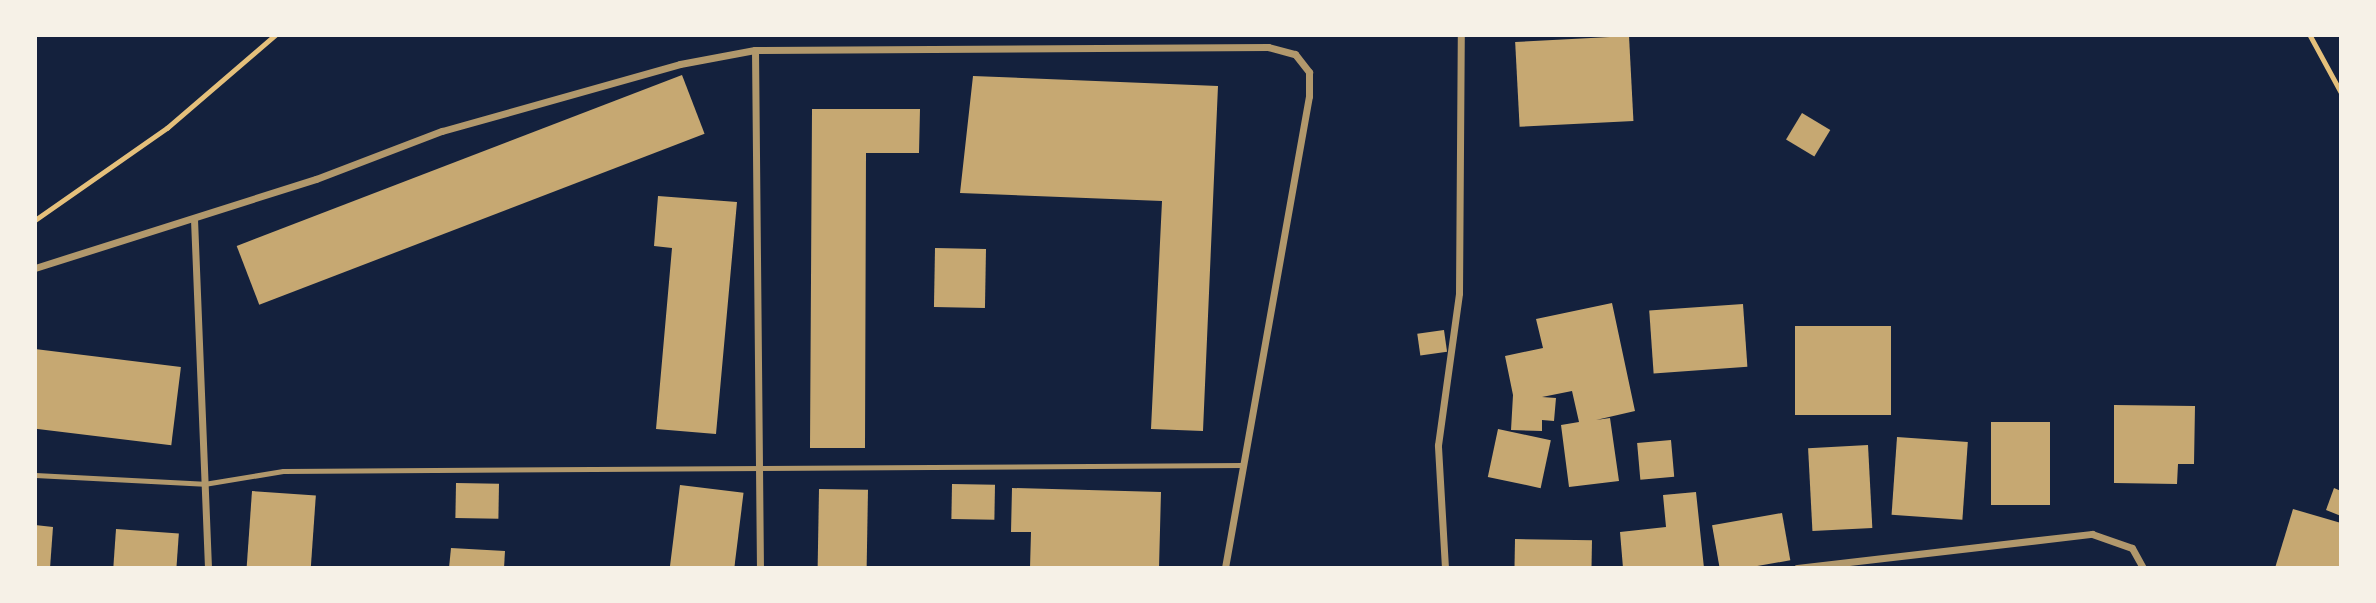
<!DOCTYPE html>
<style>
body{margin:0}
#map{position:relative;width:2376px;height:603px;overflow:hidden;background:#14213d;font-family:Montserrat,sans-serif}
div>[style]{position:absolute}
.building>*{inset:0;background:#c6a872;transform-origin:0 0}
.path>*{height:4.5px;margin:-2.25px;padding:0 2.25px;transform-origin:2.25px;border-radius:2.25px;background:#e5c07b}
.service>*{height:5px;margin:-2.5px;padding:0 2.5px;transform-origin:2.5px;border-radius:2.5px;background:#b1986c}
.minor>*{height:7px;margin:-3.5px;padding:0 3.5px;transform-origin:3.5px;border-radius:3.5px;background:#b1986c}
span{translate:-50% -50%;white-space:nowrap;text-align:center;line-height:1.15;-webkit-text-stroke:7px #f6f1e7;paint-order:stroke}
.frame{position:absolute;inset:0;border:37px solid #f6f1e7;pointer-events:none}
</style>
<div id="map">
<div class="building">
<div style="left:1629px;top:36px;width:85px;height:114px;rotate:87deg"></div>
<div style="left:682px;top:75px;width:63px;height:477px;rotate:69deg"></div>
<div style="clip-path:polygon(973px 76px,1218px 86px,1203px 431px,1151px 429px,1162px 201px,960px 193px)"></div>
<div style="clip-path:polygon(812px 109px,920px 109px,919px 153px,866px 153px,865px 448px,810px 448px)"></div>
<div style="left:1802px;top:113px;width:33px;height:31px;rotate:31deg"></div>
<div style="clip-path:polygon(658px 196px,737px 202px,716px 434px,656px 429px,672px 248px,654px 246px)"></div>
<div style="left:935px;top:248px;width:51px;height:59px;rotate:1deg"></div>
<div style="clip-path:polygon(1612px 303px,1635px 411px,1596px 420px,1610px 418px,1619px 481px,1569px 487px,1561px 425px,1579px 422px,1572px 391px,1542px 397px,1556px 398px,1554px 421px,1542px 420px,1542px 431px,1511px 430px,1513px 395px,1505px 356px,1543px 348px,1536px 319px)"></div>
<div style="left:1743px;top:304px;width:63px;height:94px;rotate:86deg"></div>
<div style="left:1891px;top:326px;width:89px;height:96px;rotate:90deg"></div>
<div style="left:1444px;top:330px;width:22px;height:27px;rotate:82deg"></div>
<div style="left:35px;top:349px;width:147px;height:79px;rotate:7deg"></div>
<div style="clip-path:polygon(2114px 405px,2195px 406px,2194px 464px,2178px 464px,2177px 484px,2114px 483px)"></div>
<div style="left:1991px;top:422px;width:59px;height:83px"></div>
<div style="left:1498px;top:429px;width:54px;height:49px;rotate:12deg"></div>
<div style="left:1897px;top:437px;width:71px;height:78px;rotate:4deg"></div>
<div style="left:1671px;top:440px;width:37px;height:34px;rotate:85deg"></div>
<div style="left:1868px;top:445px;width:83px;height:60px;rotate:87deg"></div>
<div style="left:456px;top:483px;width:43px;height:35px;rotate:1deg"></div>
<div style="left:952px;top:484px;width:43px;height:35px;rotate:1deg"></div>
<div style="left:680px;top:485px;width:64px;height:84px;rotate:7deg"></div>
<div style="clip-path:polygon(1012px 488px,1161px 492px,1159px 568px,1030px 568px,1031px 532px,1011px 532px)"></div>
<div style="clip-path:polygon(2334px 488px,2341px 491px,2341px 516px,2326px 510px)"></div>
<div style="left:819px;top:489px;width:49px;height:79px;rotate:1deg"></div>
<div style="left:252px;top:491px;width:64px;height:77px;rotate:4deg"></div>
<div style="clip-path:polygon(1696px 492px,1704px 568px,1623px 568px,1620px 532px,1666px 527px,1663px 495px)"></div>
<div style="clip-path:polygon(2293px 509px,2341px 523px,2341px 568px,2275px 568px)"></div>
<div style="left:1782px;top:513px;width:48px;height:71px;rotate:80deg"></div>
<div style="clip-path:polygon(35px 525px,53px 527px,50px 568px,35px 568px)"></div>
<div style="left:116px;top:529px;width:63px;height:39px;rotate:4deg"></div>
<div style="left:1515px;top:539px;width:77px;height:29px;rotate:1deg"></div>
<div style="clip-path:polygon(451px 548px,505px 551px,504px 568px,449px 568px)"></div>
</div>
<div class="path">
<div style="left:2310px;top:35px;width:65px;rotate:61.5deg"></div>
<div style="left:35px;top:220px;width:161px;rotate:-34.9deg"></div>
<div style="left:167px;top:128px;width:143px;rotate:-40.7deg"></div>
</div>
<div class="service">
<div style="left:35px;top:475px;width:169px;rotate:3deg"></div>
<div style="left:204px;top:484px;width:80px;rotate:-9.3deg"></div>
<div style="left:283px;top:471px;width:960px;rotate:-0.36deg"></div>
</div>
<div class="minor">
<div style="left:755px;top:50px;width:518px;rotate:89.45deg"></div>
<div style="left:194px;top:219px;width:349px;rotate:87.7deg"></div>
<div style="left:35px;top:268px;width:295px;rotate:-17.6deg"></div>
<div style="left:316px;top:179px;width:135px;rotate:-20.9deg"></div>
<div style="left:442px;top:131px;width:247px;rotate:-15.7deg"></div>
<div style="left:680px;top:64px;width:76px;rotate:-10.6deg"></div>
<div style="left:755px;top:50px;width:513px;rotate:-0.34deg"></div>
<div style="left:1268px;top:47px;width:28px;rotate:15deg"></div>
<div style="left:1295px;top:54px;width:23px;rotate:52deg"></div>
<div style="left:1309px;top:72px;width:24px;rotate:90deg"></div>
<div style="left:1309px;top:96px;width:479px;rotate:100.1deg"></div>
<div style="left:1445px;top:568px;width:123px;rotate:-93.3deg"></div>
<div style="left:1438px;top:445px;width:153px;rotate:-82.1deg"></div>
<div style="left:1459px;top:293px;width:258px;rotate:-89.6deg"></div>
<div style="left:1797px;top:568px;width:297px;rotate:-6.6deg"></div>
<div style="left:2092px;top:534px;width:42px;rotate:19.3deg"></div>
<div style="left:2132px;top:548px;width:23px;rotate:61deg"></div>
</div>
<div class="frame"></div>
</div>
